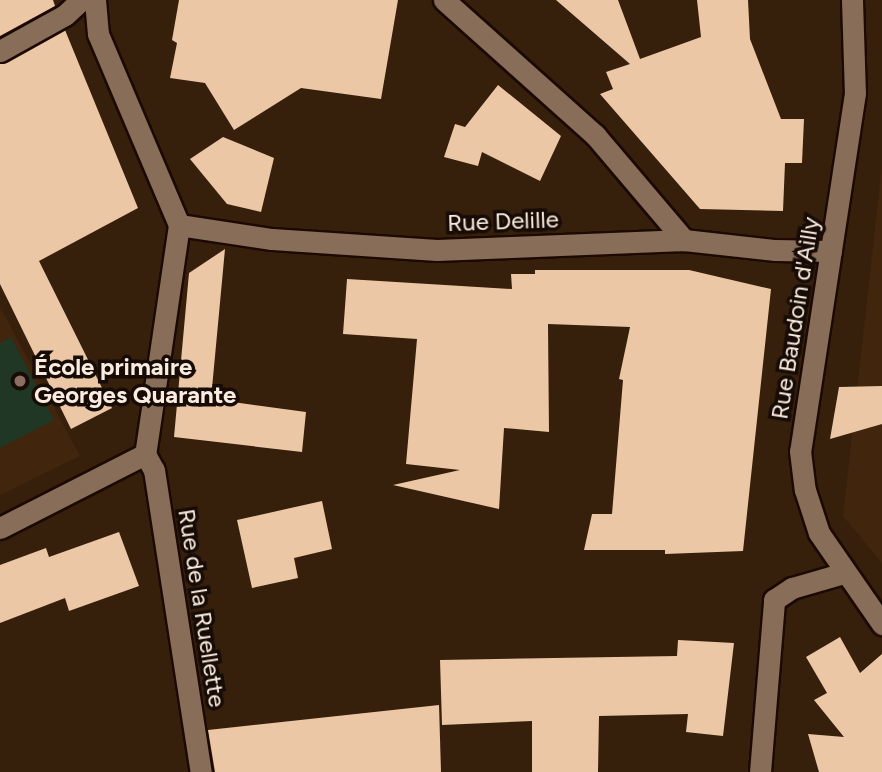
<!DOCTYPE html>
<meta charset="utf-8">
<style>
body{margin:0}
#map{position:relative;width:882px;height:772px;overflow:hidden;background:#36200c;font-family:Figtree,sans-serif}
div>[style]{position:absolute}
.built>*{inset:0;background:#41250c}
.green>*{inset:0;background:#203725}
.building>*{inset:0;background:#ecc7a6}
.roads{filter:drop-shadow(2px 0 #1c0900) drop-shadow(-2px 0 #1c0900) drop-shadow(0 2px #1c0900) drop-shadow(0 -2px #1c0900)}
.minor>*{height:21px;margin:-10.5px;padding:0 10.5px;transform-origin:10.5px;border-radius:10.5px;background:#886d58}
.dots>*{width:19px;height:19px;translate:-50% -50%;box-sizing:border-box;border:4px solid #160c05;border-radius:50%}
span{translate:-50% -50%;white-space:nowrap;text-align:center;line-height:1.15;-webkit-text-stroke:7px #160c05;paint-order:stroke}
.street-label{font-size:24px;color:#fbece0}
.poi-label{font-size:24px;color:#fbece0;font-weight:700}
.left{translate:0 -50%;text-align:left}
</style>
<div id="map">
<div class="built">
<div style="clip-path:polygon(882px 166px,882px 563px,843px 516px)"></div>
<div style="clip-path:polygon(0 307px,80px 456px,0 495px)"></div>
</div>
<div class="green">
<div style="clip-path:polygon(11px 337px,54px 420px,0 448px,0 343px)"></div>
</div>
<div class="building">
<div style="clip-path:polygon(0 0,53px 0,55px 6px,0 36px)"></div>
<div style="clip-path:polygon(179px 0,398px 0,381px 99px,301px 88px,234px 130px,205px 83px,170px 78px,177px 43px,172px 40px)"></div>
<div style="clip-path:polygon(556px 0,618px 0,640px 59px,701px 37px,697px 0,748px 0,750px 39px,781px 119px,804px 119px,802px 163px,785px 163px,783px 211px,700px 209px,600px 94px,613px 89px,606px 72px,630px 64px)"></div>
<div style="clip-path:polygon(65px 30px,138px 208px,39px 261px,112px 408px,71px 429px,0 284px,0 64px)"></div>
<div style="clip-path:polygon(498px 85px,561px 136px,540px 181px,482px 152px,478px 166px,444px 157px,455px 124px,465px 127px)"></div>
<div style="clip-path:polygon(223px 137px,274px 158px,261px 212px,227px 204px,190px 159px)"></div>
<div style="clip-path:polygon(225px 249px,211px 399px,306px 412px,302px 452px,174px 437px,189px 273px)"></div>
<div style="clip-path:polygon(535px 270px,689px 270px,771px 289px,743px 551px,665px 554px,665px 550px,584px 550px,592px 514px,612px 514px,623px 380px,619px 379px,630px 327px,548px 324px,549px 432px,504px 428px,499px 509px,393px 485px,460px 470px,406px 464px,417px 339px,343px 334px,347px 279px,512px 289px,511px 274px,535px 274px)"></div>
<div style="clip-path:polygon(882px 386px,882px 424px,830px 439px,839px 387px)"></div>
<div style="clip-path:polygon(322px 501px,332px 549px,294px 558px,298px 578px,252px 588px,237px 520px)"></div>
<div style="clip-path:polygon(119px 532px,139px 586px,69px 611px,65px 598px,0 623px,0 565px,46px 548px,49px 557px)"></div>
<div style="clip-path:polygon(840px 637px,860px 673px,882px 654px,882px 772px,819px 772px,808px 734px,844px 737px,814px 700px,827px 693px,806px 657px)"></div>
<div style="clip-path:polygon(678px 640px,734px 643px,723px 736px,686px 732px,688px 714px,599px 716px,598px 772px,532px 772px,532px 721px,442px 725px,440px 660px,677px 656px)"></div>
<div style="clip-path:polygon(439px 705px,441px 772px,215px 772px,208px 730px)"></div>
</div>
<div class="roads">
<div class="minor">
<div style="left:95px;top:0;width:34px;rotate:85deg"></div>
<div style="left:98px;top:34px;width:207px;rotate:67deg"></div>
<div style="left:179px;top:225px;width:232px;rotate:98.4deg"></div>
<div style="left:444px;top:0;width:203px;rotate:41.8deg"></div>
<div style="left:595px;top:135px;width:138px;rotate:49.7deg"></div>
<div style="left:852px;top:0;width:93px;rotate:88.2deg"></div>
<div style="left:855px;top:93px;width:362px;rotate:98.7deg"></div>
<div style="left:800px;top:451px;width:39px;rotate:83deg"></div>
<div style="left:805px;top:490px;width:45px;rotate:72deg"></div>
<div style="left:819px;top:533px;width:111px;rotate:55.3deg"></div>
<div style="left:0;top:51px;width:74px;rotate:-29deg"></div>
<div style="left:65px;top:15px;width:22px;rotate:-43deg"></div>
<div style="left:179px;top:225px;width:94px;rotate:8.6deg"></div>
<div style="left:272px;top:239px;width:165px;rotate:3.8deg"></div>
<div style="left:437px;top:250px;width:247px;rotate:-2.3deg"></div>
<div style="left:684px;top:240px;width:92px;rotate:6.3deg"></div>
<div style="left:775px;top:250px;width:56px;rotate:1deg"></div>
<div style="left:145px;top:454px;width:18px;rotate:61deg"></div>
<div style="left:154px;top:470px;width:306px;rotate:81.2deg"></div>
<div style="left:0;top:528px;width:163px;rotate:-27deg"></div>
<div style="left:760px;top:772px;width:173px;rotate:-85.3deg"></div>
<div style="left:774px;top:600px;width:22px;rotate:-34deg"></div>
<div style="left:792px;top:588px;width:54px;rotate:-16.1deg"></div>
</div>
</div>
<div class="dots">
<div style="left:20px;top:381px;background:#8d6e63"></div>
</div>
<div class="street-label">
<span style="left:503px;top:221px;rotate:-2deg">Rue Delille</span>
<span style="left:795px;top:318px;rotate:-81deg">Rue Baudoin d'Ailly</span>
<span style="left:202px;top:608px;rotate:81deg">Rue de la Ruellette</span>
</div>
<div class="poi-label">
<span class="left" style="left:34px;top:381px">École primaire<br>Georges Quarante</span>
</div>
</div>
